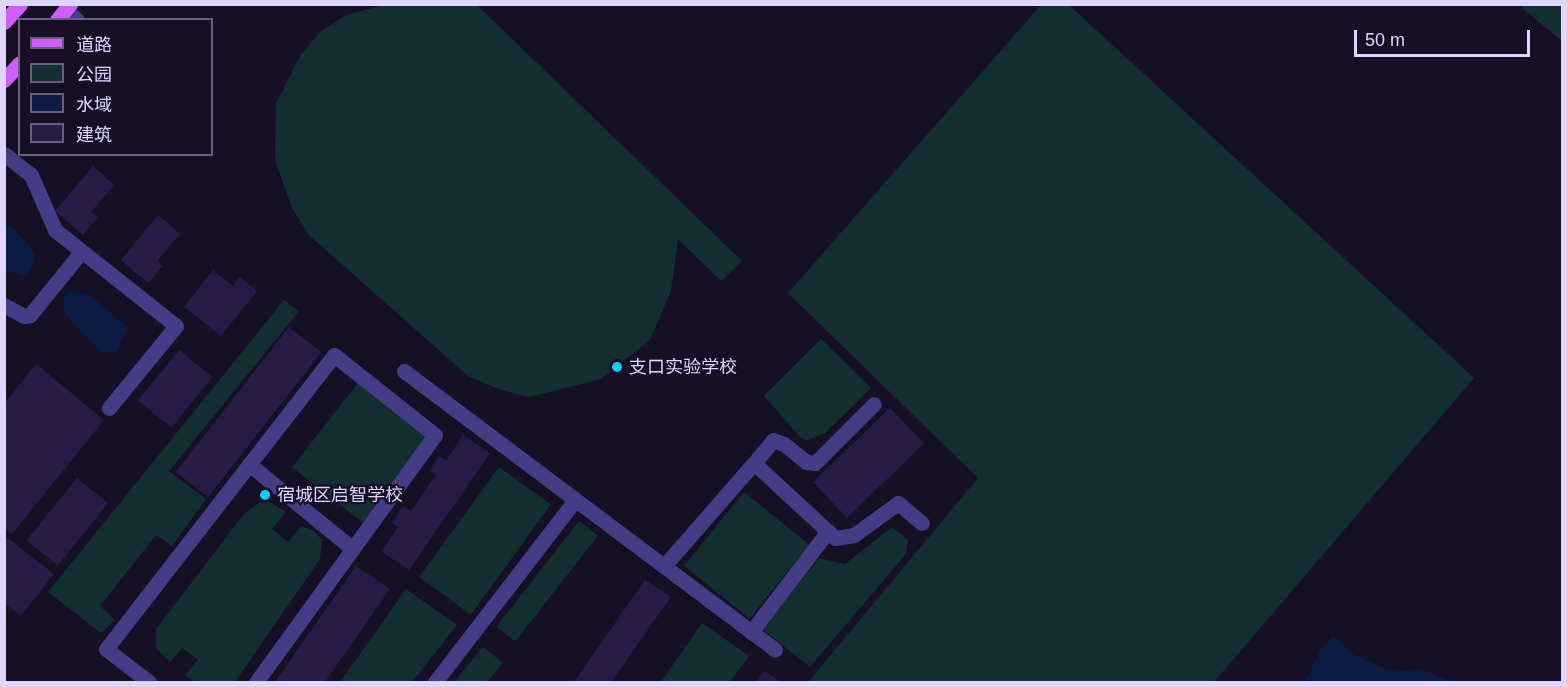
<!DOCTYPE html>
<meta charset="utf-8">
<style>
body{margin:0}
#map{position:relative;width:1567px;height:687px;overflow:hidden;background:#161027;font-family:Helvetica,"Noto Sans SC",sans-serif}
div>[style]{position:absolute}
.green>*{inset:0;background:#132f31;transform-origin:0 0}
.water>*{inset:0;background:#0b1b44}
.building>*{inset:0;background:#281c47;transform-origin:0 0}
.minor>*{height:15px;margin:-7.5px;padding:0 7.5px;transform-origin:7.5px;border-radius:7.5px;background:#443c85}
.major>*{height:15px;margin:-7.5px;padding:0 7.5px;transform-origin:7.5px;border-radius:7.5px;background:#ce5ffc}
.dots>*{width:16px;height:16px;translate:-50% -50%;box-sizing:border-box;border:3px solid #161027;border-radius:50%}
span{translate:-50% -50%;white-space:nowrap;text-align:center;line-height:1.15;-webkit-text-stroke:4.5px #161027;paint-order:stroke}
.poi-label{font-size:18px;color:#ded6fe}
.left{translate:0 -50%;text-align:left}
.frame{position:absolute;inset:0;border:6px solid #ded6fe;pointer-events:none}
.legend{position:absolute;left:18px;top:18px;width:195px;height:138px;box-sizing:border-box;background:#161027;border:2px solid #665f7d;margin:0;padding:8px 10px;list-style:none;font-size:18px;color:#ded6fe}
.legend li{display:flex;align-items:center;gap:12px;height:30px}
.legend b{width:30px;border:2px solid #665f7d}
.scale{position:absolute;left:1354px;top:30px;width:176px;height:27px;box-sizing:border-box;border:3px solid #ded6fe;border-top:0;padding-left:8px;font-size:18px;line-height:21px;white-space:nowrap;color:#ded6fe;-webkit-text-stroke:4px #161027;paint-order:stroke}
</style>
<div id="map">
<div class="green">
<div style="clip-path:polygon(384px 5px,477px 5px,742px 261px,721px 281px,678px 239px,671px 291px,650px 340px,601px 379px,529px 397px,501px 390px,468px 376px,309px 235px,292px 208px,275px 160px,276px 104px,300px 56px,320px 32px,346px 15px)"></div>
<div style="clip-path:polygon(1041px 5px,1069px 5px,1474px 378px,1214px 682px,808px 682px,978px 478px,788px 293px)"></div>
<div style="clip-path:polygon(1524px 5px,1562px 5px,1562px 41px,1522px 8px)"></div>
<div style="clip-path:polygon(284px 300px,299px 311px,169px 471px,206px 499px,172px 546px,156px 535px,100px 606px,115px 620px,101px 633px,48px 592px)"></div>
<div style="clip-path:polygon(821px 339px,871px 388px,825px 433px,808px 440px,800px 437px,764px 396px)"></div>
<div style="left:358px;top:383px;width:90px;height:107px;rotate:38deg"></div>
<div style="left:499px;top:467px;width:64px;height:136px;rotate:36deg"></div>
<div style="left:744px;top:492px;width:84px;height:95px;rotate:39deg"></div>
<div style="clip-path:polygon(265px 499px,286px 512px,272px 529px,288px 542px,302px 526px,314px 531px,322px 540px,320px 559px,235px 682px,195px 682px,185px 675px,198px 660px,182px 648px,170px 662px,156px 648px,156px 629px,244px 514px)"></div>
<div style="left:579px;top:521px;width:24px;height:134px;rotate:38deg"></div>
<div style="clip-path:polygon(892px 527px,908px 540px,906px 554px,810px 667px,762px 629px,819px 558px,845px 564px)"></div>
<div style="clip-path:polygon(406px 589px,457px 625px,412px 682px,340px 682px)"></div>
<div style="clip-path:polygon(702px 623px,749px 656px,730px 682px,661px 682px)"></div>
<div style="clip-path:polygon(483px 647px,503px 663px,487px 682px,454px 682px)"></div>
</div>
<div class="water">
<div style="clip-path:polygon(5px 225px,13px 228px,33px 250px,36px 259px,26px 277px,5px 270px)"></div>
<div style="clip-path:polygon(69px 291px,90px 295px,127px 327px,116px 353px,101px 351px,65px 314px,63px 300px)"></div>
<div style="clip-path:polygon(1333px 636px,1354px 655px,1387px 669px,1406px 671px,1419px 668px,1451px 682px,1305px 682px,1322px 647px)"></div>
</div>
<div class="building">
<div style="clip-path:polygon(93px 166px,114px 185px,91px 212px,98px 217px,83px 235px,55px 211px)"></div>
<div style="clip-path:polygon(158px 215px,180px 234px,157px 261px,163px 266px,148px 283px,121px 260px)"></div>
<div style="clip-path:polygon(213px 270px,233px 286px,239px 277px,257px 291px,221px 336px,184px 307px)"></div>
<div style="left:289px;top:327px;width:41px;height:184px;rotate:38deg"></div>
<div style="left:179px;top:350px;width:43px;height:65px;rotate:39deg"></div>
<div style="clip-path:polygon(36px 364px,104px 420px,12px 534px,4px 529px,4px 404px)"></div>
<div style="left:890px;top:408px;width:49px;height:107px;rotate:46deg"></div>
<div style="clip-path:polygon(463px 435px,490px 453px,409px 570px,381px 551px,398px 527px,392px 523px,403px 506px,411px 511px,436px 475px,429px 471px,439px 456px,446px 461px)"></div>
<div style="left:77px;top:478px;width:40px;height:80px;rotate:39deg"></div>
<div style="clip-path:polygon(4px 535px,54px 574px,21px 616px,4px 603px)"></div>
<div style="clip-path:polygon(356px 566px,390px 589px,325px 682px,275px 682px)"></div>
<div style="clip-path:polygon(645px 580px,671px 597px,611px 682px,574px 682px)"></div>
<div style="clip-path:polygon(764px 671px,781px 682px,757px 682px)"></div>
</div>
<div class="minor">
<div style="left:66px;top:10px;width:15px;rotate:42deg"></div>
<div style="left:4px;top:154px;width:34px;rotate:38deg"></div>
<div style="left:31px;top:175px;width:60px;rotate:66.4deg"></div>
<div style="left:55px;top:230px;width:154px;rotate:38.4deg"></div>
<div style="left:176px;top:326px;width:106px;rotate:129.3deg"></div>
<div style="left:4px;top:305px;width:23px;rotate:29deg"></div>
<div style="left:24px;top:316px;width:6px;rotate:-9deg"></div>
<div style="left:30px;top:315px;width:82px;rotate:-50.9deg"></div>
<div style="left:404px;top:371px;width:464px;rotate:36.9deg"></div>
<div style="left:754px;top:463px;width:30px;rotate:-50deg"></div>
<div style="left:773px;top:440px;width:12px;rotate:20deg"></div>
<div style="left:784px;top:444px;width:28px;rotate:39deg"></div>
<div style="left:806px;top:462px;width:9px;rotate:6deg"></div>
<div style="left:815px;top:463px;width:83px;rotate:-45deg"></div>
<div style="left:249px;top:464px;width:134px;rotate:39.3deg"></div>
<div style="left:664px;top:566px;width:137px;rotate:-48.9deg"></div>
<div style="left:754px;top:463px;width:110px;rotate:42.8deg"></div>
<div style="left:835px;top:538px;width:19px;rotate:-9deg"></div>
<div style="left:854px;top:535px;width:54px;rotate:-36deg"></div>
<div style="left:898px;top:503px;width:31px;rotate:40deg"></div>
<div style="left:751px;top:632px;width:127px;rotate:-52.7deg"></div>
<div style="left:149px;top:682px;width:54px;rotate:-142.5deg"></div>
<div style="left:106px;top:649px;width:372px;rotate:-52.2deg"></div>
<div style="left:334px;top:355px;width:129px;rotate:38.4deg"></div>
<div style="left:435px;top:435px;width:305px;rotate:125.9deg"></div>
<div style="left:435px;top:682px;width:230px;rotate:-52.4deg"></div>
</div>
<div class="major">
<div style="left:57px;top:20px;width:21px;rotate:-51deg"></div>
<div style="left:4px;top:22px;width:24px;rotate:-48deg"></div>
<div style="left:4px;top:80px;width:23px;rotate:-47deg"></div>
</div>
<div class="dots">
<div style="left:617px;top:367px;background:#06cffb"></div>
<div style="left:265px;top:495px;background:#06cffb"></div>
</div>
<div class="poi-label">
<span class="left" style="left:629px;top:367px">支口实验学校</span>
<span class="left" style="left:277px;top:495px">宿城区启智学校</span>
</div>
<div class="frame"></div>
<ul class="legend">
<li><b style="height:8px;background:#ce5ffc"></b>道路</li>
<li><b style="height:16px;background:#132f31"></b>公园</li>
<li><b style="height:16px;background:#0b1b44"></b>水域</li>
<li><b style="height:16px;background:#281c47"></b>建筑</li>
</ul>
<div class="scale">50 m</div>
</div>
